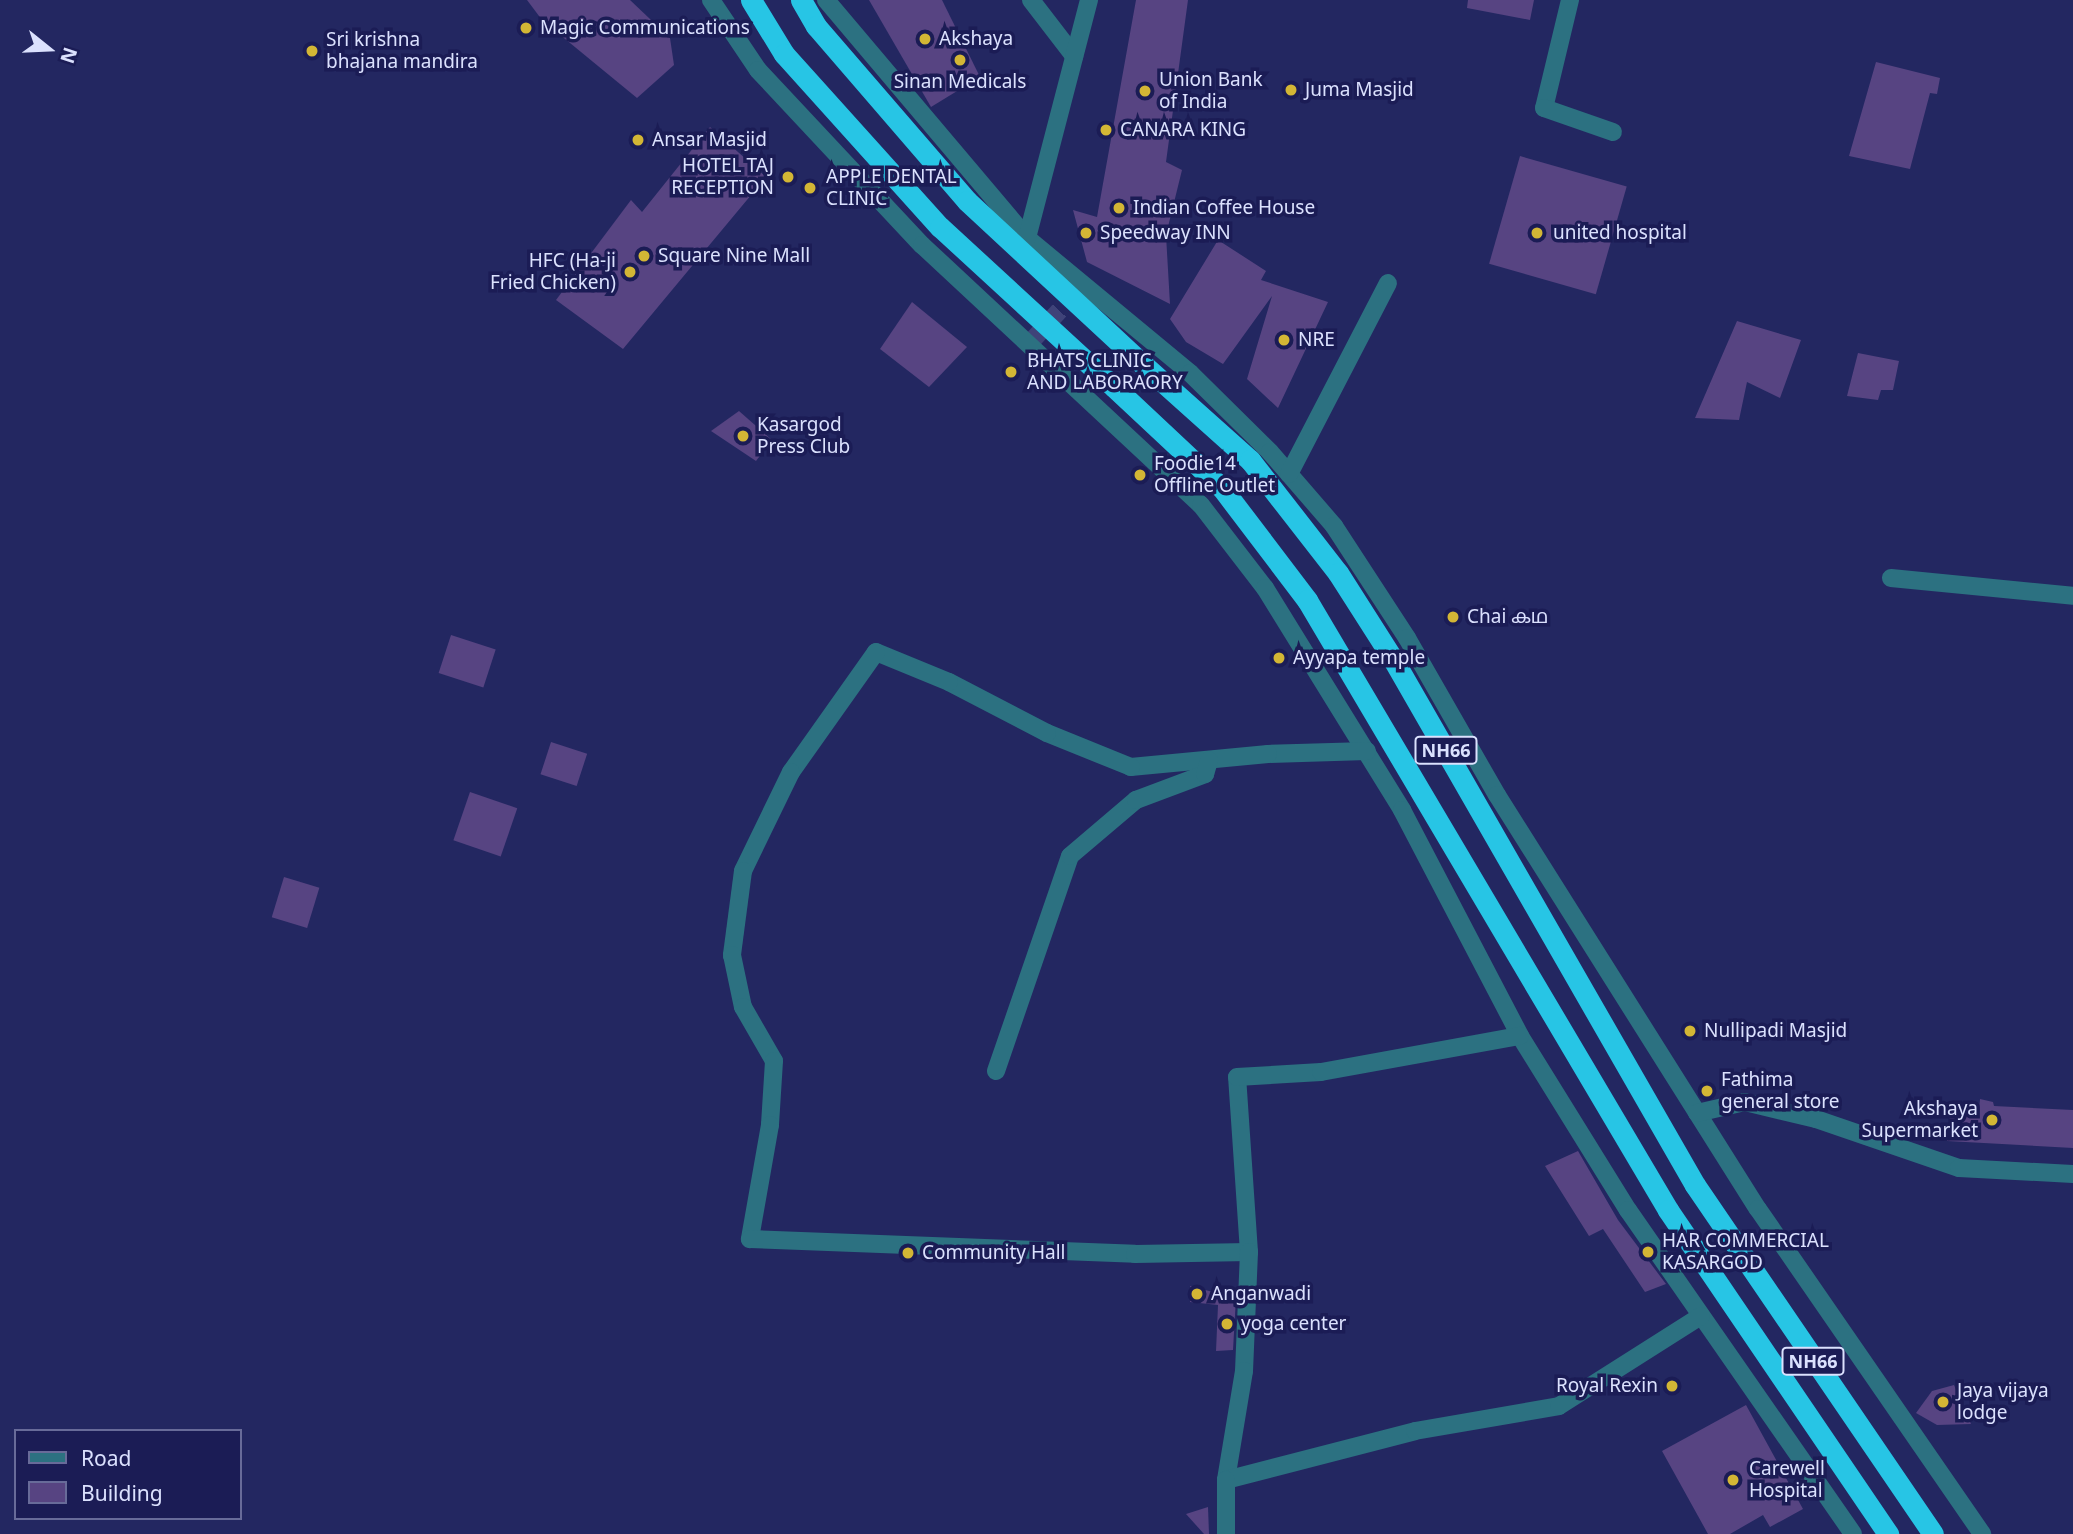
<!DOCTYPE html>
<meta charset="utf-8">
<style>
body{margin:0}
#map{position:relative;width:2073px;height:1534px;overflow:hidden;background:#232761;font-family:"Noto Sans","Noto Sans Malayalam",sans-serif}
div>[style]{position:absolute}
.building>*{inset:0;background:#574482;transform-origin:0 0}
.minor-tunnel>*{height:18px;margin-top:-9px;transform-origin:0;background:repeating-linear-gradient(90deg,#3f4379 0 18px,transparent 0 27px)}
.minor>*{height:18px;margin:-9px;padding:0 9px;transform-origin:9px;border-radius:9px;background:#2c7181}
.highway>*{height:21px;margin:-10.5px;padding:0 10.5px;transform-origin:10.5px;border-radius:10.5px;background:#27c5e5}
.highway-bridge>*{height:21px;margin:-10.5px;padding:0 10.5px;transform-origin:10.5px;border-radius:10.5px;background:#27c5e5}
.dots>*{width:19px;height:19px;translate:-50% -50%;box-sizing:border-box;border:4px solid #1b1c55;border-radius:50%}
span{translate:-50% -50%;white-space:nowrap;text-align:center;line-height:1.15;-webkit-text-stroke:7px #1b1c55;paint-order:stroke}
.shield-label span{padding:2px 5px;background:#1b1c55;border:2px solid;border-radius:5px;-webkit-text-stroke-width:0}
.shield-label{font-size:18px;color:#dbe1fe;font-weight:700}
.poi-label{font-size:19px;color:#dbe1fe}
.left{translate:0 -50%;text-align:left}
.right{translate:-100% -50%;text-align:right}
.legend{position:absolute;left:14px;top:1429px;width:228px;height:91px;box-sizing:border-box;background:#1b1c55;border:2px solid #686b99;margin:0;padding:9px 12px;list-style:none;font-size:21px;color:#dbe1fe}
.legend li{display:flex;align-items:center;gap:14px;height:35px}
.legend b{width:35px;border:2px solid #686b99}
.north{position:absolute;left:14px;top:14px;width:70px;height:70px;-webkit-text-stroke:5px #1b1c55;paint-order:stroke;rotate:108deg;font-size:19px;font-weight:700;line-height:28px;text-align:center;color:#dbe1fe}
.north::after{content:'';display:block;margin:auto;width:24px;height:32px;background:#dbe1fe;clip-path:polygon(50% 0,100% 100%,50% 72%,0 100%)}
</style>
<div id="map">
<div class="building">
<div style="clip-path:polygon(527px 0,630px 0,670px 38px,674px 65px,637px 98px,542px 20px)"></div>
<div style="clip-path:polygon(869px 0,942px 0,980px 77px,931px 107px)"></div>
<div style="clip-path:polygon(1136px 0,1188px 0,1166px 162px,1182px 170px,1166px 235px,1170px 304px,1087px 262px,1073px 210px,1097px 217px)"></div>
<div style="clip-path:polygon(1468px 0,1534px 0,1530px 20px,1467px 8px)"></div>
<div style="clip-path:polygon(1876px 62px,1940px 78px,1937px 94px,1930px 93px,1910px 169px,1849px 156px)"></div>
<div style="clip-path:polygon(710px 127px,766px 177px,623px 349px,556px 300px,631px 200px,642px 212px)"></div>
<div style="left:1520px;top:156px;width:111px;height:112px;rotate:16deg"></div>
<div style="clip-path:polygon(1218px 240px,1266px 271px,1261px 280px,1328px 302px,1278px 408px,1247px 379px,1272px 296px,1223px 364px,1186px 342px,1170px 319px)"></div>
<div style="clip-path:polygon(912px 302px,967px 347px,929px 387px,880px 349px)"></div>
<div style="clip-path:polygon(1737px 321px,1801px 340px,1780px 398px,1747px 382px,1739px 420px,1695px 418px)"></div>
<div style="clip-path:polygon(1858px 353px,1899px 361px,1893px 390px,1881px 390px,1878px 400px,1847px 396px)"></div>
<div style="clip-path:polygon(739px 411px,772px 440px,756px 461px,711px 431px)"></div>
<div style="left:451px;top:635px;width:47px;height:40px;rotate:18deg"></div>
<div style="left:551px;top:742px;width:38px;height:34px;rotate:18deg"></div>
<div style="left:470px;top:792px;width:50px;height:51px;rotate:19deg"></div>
<div style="left:284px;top:877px;width:37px;height:42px;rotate:17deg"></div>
<div style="clip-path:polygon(1980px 1099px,1993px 1102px,1994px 1106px,2073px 1110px,2073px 1148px,1947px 1141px,1951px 1107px,1979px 1111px)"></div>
<div style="clip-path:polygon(1578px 1151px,1618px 1220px,1666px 1284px,1645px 1292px,1603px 1229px,1589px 1236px,1545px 1166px)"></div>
<div style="clip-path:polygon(1190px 1286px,1236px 1298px,1233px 1350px,1216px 1351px,1218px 1305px,1190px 1302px)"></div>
<div style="clip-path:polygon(1954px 1385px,1971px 1424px,1937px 1425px,1916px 1413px,1932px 1391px)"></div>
<div style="clip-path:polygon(1746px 1405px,1803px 1509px,1770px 1527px,1763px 1515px,1730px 1534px,1708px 1534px,1662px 1451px)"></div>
<div style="clip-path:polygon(1208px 1507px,1209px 1534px,1204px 1534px,1186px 1514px)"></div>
</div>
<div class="minor-tunnel">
<div style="left:1029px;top:344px;width:74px;rotate:-47.7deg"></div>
</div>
<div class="minor">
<div style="left:711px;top:0;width:84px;rotate:56.1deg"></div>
<div style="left:758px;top:70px;width:240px;rotate:46.9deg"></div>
<div style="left:922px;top:245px;width:381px;rotate:43deg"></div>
<div style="left:1201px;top:505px;width:105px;rotate:52.4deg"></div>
<div style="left:1265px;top:588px;width:261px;rotate:58.3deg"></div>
<div style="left:1402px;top:810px;width:255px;rotate:62.4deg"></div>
<div style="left:1520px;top:1036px;width:205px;rotate:58.2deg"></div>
<div style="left:1628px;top:1210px;width:394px;rotate:55.2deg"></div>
<div style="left:826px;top:0;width:312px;rotate:49.8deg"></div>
<div style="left:1027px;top:238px;width:212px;rotate:39.6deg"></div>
<div style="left:1190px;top:373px;width:112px;rotate:44.6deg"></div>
<div style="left:1270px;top:452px;width:98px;rotate:49.1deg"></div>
<div style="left:1334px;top:526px;width:134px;rotate:56.9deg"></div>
<div style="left:1407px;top:638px;width:181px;rotate:60.2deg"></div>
<div style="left:1497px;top:795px;width:489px;rotate:57.8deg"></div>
<div style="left:1758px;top:1209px;width:395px;rotate:55.4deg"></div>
<div style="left:1031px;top:0;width:71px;rotate:52.5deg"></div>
<div style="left:1570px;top:0;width:111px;rotate:103.5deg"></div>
<div style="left:1544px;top:108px;width:73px;rotate:19.2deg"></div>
<div style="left:1027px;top:238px;width:246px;rotate:-75.4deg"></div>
<div style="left:1289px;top:474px;width:215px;rotate:-62.6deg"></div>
<div style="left:1891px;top:578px;width:183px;rotate:5.6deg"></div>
<div style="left:1367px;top:751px;width:99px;rotate:178.3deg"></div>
<div style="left:1268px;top:754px;width:138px;rotate:174.6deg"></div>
<div style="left:1131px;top:767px;width:91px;rotate:-158deg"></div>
<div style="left:1047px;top:733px;width:110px;rotate:-152.5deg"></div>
<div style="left:949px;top:682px;width:79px;rotate:-157.7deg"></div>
<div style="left:876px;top:652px;width:147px;rotate:125.3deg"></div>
<div style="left:791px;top:772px;width:110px;rotate:115.9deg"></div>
<div style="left:743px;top:871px;width:85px;rotate:97.5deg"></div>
<div style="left:732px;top:955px;width:53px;rotate:78.1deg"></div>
<div style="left:743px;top:1007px;width:62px;rotate:60.1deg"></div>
<div style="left:774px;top:1061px;width:64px;rotate:93.6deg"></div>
<div style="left:770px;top:1125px;width:116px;rotate:100deg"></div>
<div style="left:750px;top:1239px;width:385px;rotate:2.2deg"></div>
<div style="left:1135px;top:1254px;width:114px;rotate:-1deg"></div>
<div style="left:1249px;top:1252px;width:175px;rotate:-93.9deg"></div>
<div style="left:1237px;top:1077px;width:84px;rotate:-3.4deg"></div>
<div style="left:1321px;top:1072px;width:202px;rotate:-10.3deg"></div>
<div style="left:996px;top:1071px;width:227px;rotate:-71deg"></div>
<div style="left:1070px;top:856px;width:87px;rotate:-40.3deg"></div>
<div style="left:1136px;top:800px;width:74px;rotate:-20.6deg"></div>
<div style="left:1205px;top:774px;width:14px;rotate:-73deg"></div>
<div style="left:1697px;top:1113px;width:49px;rotate:-12.9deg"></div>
<div style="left:1745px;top:1102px;width:73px;rotate:13.5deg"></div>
<div style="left:1816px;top:1119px;width:151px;rotate:18.9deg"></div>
<div style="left:1959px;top:1168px;width:114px;rotate:3deg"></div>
<div style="left:1249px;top:1252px;width:119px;rotate:92.4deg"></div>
<div style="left:1244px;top:1371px;width:110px;rotate:99.4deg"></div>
<div style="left:1226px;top:1480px;width:195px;rotate:-14.5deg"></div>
<div style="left:1415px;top:1431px;width:146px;rotate:-9.8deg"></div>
<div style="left:1559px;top:1406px;width:168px;rotate:-32.4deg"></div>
<div style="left:1226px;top:1480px;width:54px;rotate:90deg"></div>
</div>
<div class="highway">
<div style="left:1137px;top:359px;width:152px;rotate:41.8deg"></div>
<div style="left:1250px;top:460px;width:143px;rotate:52.1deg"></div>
<div style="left:1338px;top:573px;width:104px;rotate:57.5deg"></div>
<div style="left:1394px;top:661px;width:604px;rotate:60.13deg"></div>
<div style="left:1695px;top:1185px;width:422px;rotate:55.7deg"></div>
<div style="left:1114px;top:387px;width:148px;rotate:43.1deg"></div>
<div style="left:1222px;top:488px;width:141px;rotate:52.8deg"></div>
<div style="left:1307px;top:600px;width:709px;rotate:59.38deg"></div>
<div style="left:1668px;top:1210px;width:392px;rotate:55.8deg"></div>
</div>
<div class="highway-bridge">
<div style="left:751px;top:0;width:63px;rotate:58.6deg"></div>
<div style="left:784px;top:54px;width:233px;rotate:48deg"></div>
<div style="left:940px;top:227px;width:236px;rotate:42.6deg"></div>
<div style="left:801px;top:0;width:30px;rotate:60deg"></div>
<div style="left:816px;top:26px;width:231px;rotate:49.2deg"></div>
<div style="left:967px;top:201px;width:232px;rotate:42.9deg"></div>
</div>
<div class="dots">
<div style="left:526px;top:28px;background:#d3b635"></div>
<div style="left:925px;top:39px;background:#d3b635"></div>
<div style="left:312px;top:51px;background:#d3b635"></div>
<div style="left:960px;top:60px;background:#d3b635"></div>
<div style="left:1291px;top:90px;background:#d3b635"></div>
<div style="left:1145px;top:91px;background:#d3b635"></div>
<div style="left:1106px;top:130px;background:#d3b635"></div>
<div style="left:638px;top:140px;background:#d3b635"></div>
<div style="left:788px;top:177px;background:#d3b635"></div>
<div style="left:810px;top:188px;background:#d3b635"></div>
<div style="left:1119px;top:208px;background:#d3b635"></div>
<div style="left:1086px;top:233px;background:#d3b635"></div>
<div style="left:1537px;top:233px;background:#d3b635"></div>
<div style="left:644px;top:256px;background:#d3b635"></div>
<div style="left:630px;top:272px;background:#d3b635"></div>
<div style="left:1284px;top:340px;background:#d3b635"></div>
<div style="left:1011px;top:372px;background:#d3b635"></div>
<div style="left:743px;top:436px;background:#d3b635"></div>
<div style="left:1140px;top:475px;background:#d3b635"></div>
<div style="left:1453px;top:617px;background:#d3b635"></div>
<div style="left:1279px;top:658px;background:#d3b635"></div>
<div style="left:1690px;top:1031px;background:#d3b635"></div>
<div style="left:1707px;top:1091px;background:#d3b635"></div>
<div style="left:1992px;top:1120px;background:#d3b635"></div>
<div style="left:1648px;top:1252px;background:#d3b635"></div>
<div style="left:908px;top:1253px;background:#d3b635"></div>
<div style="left:1197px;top:1294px;background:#d3b635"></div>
<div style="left:1227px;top:1324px;background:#d3b635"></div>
<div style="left:1672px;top:1386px;background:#d3b635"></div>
<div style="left:1943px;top:1402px;background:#d3b635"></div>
<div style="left:1733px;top:1480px;background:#d3b635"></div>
</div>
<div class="shield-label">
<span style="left:1446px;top:750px">NH66</span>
<span style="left:1813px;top:1361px">NH66</span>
</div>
<div class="poi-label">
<span class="left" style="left:540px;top:28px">Magic Communications</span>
<span class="left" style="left:939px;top:39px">Akshaya</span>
<span class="left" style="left:326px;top:51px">Sri krishna<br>bhajana mandira</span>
<span class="left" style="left:1159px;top:91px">Union Bank<br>of India</span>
<span style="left:960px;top:82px">Sinan Medicals</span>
<span class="left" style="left:1305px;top:90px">Juma Masjid</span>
<span class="left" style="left:1120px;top:130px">CANARA KING</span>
<span class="left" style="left:652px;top:140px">Ansar Masjid</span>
<span class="right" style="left:774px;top:177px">HOTEL TAJ<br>RECEPTION</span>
<span class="left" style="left:826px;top:188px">APPLE DENTAL<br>CLINIC</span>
<span class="left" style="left:1133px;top:208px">Indian Coffee House</span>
<span class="left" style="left:1100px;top:233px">Speedway INN</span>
<span class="left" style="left:1553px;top:233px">united hospital</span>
<span class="left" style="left:658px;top:256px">Square Nine Mall</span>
<span class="right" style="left:616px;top:272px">HFC (Ha-ji<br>Fried Chicken)</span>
<span class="left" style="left:1298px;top:340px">NRE</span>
<span class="left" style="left:1027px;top:372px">BHATS CLINIC<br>AND LABORAORY</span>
<span class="left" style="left:757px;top:436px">Kasargod<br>Press Club</span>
<span class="left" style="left:1154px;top:475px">Foodie14<br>Offline Outlet</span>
<span class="left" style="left:1467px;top:617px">Chai കഥ</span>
<span class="left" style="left:1293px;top:658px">Ayyapa temple</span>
<span class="left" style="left:1704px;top:1031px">Nullipadi Masjid</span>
<span class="left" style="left:1721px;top:1091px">Fathima<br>general store</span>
<span class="right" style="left:1978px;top:1120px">Akshaya<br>Supermarket</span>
<span class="left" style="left:1662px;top:1252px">HAR COMMERCIAL<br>KASARGOD</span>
<span class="left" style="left:922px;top:1253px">Community Hall</span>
<span class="left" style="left:1211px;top:1294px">Anganwadi</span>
<span class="left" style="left:1241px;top:1324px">yoga center</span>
<span class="right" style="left:1658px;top:1386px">Royal Rexin</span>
<span class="left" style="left:1957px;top:1402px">Jaya vijaya<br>lodge</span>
<span class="left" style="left:1749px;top:1480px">Carewell<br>Hospital</span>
</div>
<ul class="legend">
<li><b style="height:9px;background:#2c7181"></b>Road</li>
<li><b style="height:19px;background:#574482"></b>Building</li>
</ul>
<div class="north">N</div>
</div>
